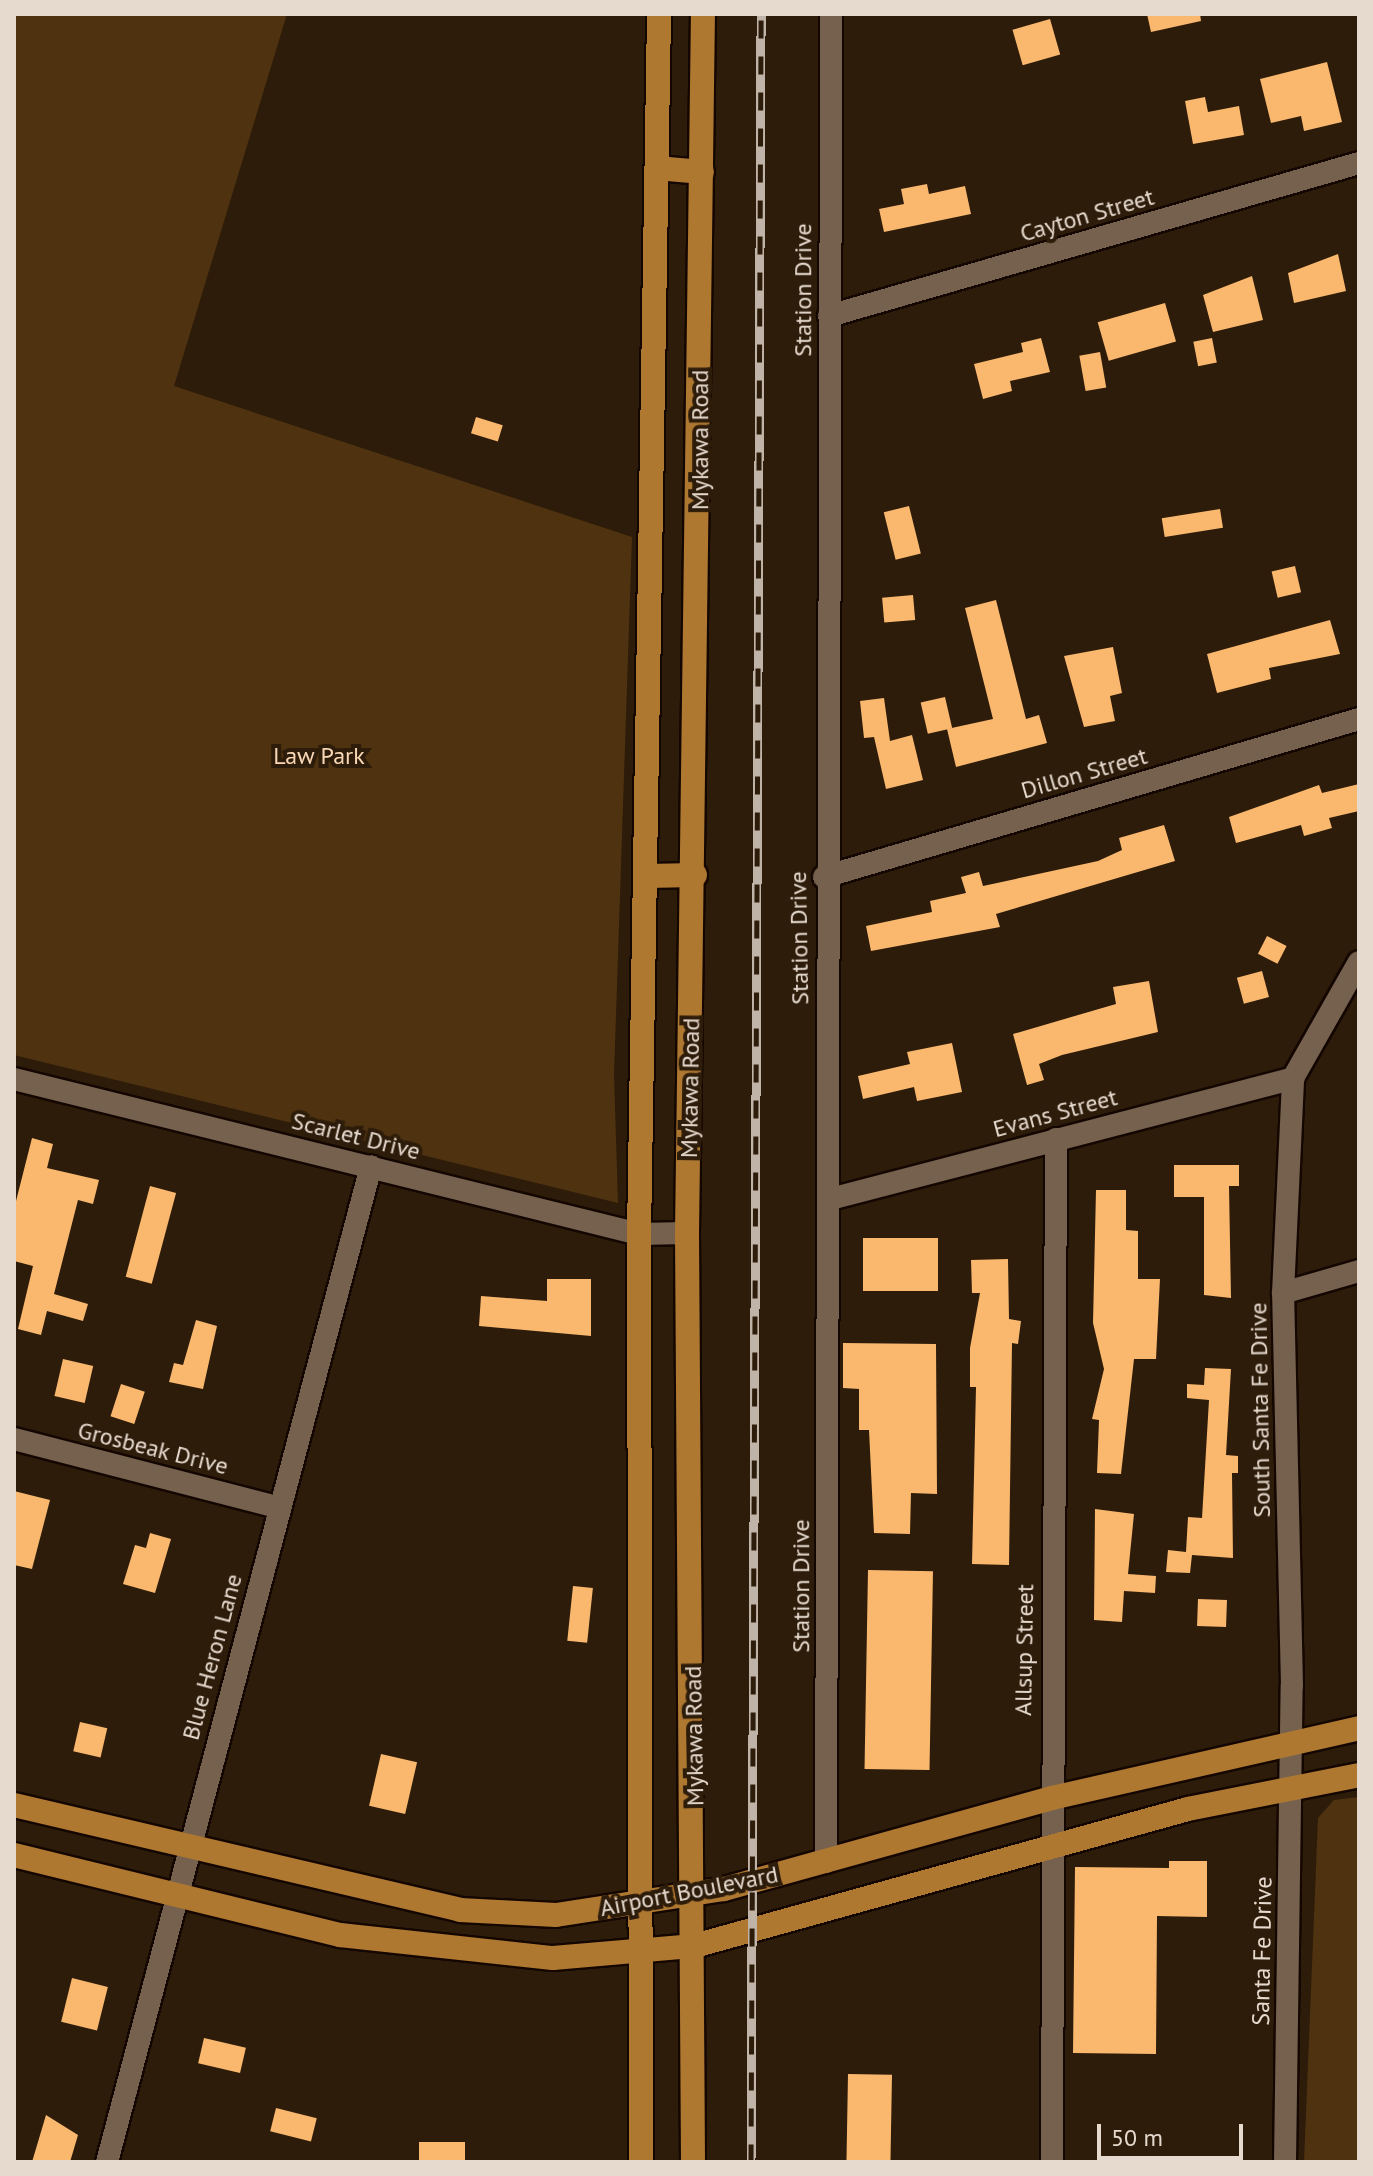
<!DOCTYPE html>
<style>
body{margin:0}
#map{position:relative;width:1373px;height:2176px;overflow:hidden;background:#2d1c0a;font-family:"PT Sans",sans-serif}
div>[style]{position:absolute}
.green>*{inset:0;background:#4f320f}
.building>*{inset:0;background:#fab86f;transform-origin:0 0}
.roads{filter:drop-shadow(2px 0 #140600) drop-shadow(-2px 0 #140600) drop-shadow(0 2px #140600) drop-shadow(0 -2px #140600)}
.minor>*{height:22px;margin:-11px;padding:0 11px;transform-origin:11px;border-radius:11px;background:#75614d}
.major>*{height:24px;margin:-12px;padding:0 12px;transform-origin:12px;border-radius:12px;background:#af7831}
.rail>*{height:9px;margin-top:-4.5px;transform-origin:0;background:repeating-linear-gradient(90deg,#2d1c0a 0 18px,#c0b3a7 0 36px);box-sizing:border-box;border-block:2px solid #c0b3a7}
span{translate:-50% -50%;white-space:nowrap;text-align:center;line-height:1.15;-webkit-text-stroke:8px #2d1c0a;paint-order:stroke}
.street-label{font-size:24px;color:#e6dacf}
.park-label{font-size:24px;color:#f9d7b5}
.frame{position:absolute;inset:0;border:16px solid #e6dacf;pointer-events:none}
.scale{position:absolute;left:1097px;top:2124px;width:146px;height:36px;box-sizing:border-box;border:4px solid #e6dacf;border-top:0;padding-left:10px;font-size:24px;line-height:28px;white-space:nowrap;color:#e6dacf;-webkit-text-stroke:6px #2d1c0a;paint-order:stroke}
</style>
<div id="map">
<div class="green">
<div style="clip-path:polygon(14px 14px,287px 14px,174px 386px,632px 537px,614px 1075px,618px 1203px,14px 1055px)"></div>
<div style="clip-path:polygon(1359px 1797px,1359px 2162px,1304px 2162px,1318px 1818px,1334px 1800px)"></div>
</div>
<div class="building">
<div style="clip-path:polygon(1147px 14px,1200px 14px,1201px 21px,1151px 32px)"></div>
<div style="left:1050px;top:19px;width:37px;height:39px;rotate:74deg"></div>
<div style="clip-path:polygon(1327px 62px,1342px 122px,1304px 131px,1301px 116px,1271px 123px,1260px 79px)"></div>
<div style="clip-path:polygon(1205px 97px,1208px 112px,1239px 106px,1244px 135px,1193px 144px,1185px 101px)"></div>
<div style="clip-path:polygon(927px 184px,929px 194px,965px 186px,971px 214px,884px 232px,879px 209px,904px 204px,901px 189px)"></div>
<div style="clip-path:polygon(1338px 254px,1346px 291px,1294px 303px,1288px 273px)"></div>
<div style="clip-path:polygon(1252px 276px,1263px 320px,1213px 332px,1203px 295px)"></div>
<div style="left:1165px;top:303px;width:40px;height:70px;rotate:74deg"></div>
<div style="clip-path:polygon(1041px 338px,1050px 372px,1010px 381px,1012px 391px,983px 399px,974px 364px,1023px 352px,1021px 343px)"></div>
<div style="left:1212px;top:338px;width:25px;height:19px;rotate:79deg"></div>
<div style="left:1100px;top:352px;width:36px;height:21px;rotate:80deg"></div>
<div style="left:476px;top:417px;width:28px;height:17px;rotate:17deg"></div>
<div style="left:909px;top:506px;width:49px;height:26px;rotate:76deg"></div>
<div style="left:1220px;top:509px;width:19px;height:59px;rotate:81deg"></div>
<div style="left:1295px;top:566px;width:27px;height:24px;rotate:77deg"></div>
<div style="left:913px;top:595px;width:25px;height:31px;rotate:85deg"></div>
<div style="clip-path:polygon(996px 600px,1026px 719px,1039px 715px,1047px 743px,956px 767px,947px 729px,993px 719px,965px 608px)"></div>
<div style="clip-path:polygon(1330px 620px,1340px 654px,1269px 668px,1271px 679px,1217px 693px,1207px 654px)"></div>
<div style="clip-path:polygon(1113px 647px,1122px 693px,1110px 696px,1115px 721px,1084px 727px,1064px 656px)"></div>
<div style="left:945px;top:697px;width:32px;height:25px;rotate:77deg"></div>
<div style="clip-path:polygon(884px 698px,890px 741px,912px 735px,923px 780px,886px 789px,874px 737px,864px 738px,860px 701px)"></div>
<div style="clip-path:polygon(1359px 784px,1359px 811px,1329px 818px,1332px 828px,1304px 836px,1301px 825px,1236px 843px,1229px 817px,1319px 785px,1322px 793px)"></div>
<div style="clip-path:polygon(1164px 825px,1175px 861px,996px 914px,1000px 927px,871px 951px,866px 926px,932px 912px,930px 901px,966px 893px,961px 877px,979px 872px,983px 886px,1098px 861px,1122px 850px,1119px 838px)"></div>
<div style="left:1267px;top:936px;width:22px;height:20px;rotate:27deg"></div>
<div style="left:1262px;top:971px;width:27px;height:26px;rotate:75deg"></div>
<div style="clip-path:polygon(1149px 981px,1158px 1032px,1062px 1055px,1039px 1064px,1044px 1080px,1027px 1085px,1013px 1034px,1116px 1004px,1113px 987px)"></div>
<div style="clip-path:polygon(952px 1043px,962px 1092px,917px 1101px,914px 1087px,863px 1099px,858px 1076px,910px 1064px,907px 1052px)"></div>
<div style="clip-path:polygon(32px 1138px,53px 1144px,47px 1168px,99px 1180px,93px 1204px,78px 1200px,54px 1294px,88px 1304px,83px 1321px,47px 1311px,41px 1335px,18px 1329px,33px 1266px,14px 1261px,14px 1209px)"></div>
<div style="clip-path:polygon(1174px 1165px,1239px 1165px,1239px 1186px,1229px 1186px,1231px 1298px,1204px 1295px,1204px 1197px,1174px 1197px)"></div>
<div style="left:150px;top:1186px;width:27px;height:94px;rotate:15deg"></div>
<div style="clip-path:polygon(1096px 1190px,1126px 1190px,1126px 1230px,1138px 1231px,1138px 1279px,1160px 1279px,1156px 1359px,1134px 1359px,1121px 1474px,1097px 1473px,1099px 1420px,1092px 1419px,1104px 1369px,1093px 1323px)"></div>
<div style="left:863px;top:1238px;width:75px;height:53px"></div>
<div style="clip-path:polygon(1008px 1259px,1009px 1319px,1021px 1321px,1018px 1344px,1012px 1343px,1009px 1565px,972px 1564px,976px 1387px,970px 1387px,970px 1348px,980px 1293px,972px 1293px,971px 1260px)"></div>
<div style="clip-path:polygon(547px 1279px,591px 1279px,591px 1336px,479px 1326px,481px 1296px,547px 1301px)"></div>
<div style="clip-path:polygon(196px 1320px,217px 1326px,203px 1389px,169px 1382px,174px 1363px,183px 1365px)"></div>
<div style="clip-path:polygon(843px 1343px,936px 1344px,937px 1494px,911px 1493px,910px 1534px,874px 1533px,869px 1430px,859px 1430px,859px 1389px,843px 1388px)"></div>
<div style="left:63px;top:1359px;width:31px;height:38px;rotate:13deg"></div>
<div style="clip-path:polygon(1205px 1368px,1231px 1369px,1226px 1455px,1238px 1456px,1238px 1473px,1232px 1473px,1233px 1558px,1192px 1555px,1190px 1573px,1166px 1572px,1168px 1550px,1186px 1552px,1188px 1517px,1202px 1518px,1209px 1400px,1187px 1398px,1187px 1384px,1204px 1385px)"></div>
<div style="left:121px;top:1384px;width:25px;height:34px;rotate:18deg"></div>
<div style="clip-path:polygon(14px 1491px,50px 1500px,32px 1569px,14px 1565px)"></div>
<div style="clip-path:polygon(1095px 1509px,1134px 1514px,1128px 1574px,1156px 1576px,1155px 1593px,1124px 1591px,1122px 1622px,1094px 1620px)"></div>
<div style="clip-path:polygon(150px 1533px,171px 1539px,155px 1593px,123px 1584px,135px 1545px,146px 1548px)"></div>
<div style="left:868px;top:1570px;width:65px;height:199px;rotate:1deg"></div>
<div style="left:573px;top:1586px;width:20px;height:55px;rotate:6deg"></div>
<div style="left:1198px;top:1599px;width:29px;height:27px;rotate:2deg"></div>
<div style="left:80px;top:1722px;width:28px;height:30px;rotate:13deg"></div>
<div style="left:381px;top:1754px;width:37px;height:53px;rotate:13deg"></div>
<div style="clip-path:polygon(1169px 1861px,1207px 1861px,1207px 1917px,1157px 1916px,1156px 2054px,1073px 2053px,1075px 1867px,1169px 1868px)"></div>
<div style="left:72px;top:1978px;width:37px;height:45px;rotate:14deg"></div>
<div style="left:204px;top:2038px;width:43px;height:26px;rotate:13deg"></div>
<div style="left:848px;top:2074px;width:44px;height:88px;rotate:1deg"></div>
<div style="left:276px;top:2108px;width:42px;height:24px;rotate:14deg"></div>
<div style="clip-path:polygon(46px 2115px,78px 2135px,70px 2162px,32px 2162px)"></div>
<div style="left:419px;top:2142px;width:46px;height:20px"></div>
</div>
<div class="roads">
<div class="minor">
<div style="left:829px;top:316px;width:552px;rotate:-16.1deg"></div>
<div style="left:824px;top:877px;width:558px;rotate:-16.45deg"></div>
<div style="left:14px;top:1079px;width:644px;rotate:13.93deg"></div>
<div style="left:639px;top:1234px;width:48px;rotate:-1.2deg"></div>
<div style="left:830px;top:1199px;width:479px;rotate:-14.6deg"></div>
<div style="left:1283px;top:1293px;width:79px;rotate:-16.1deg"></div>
<div style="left:14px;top:1439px;width:275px;rotate:14.5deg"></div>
<div style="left:826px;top:1862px;width:1848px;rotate:-89.84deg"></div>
<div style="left:107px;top:2162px;width:1030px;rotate:-75.15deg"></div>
<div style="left:1052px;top:2162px;width:1023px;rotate:-89.78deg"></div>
<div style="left:1285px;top:2162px;width:476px;rotate:-89.2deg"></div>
<div style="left:1292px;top:1686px;width:393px;rotate:-91.3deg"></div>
<div style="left:1283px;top:1293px;width:215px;rotate:-87.3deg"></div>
<div style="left:1293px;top:1078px;width:133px;rotate:-60.4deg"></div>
</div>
<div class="major">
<div style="left:657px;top:168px;width:45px;rotate:5.1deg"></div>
<div style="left:647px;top:876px;width:48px;rotate:-1.2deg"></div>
<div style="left:14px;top:1805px;width:458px;rotate:13.2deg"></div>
<div style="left:460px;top:1910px;width:96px;rotate:3deg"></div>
<div style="left:556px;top:1915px;width:170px;rotate:-8.8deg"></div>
<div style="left:724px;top:1889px;width:340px;rotate:-15.5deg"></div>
<div style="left:1052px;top:1798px;width:315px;rotate:-12.8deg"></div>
<div style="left:14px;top:1855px;width:336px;rotate:13.8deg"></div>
<div style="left:340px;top:1935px;width:214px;rotate:6.2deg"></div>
<div style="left:553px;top:1958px;width:142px;rotate:-4.9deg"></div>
<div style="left:694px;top:1946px;width:513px;rotate:-15.5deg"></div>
<div style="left:1188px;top:1809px;width:174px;rotate:-11.2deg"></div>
<div style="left:641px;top:2162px;width:928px;rotate:-90.12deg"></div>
<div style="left:639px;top:1234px;width:1220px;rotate:-89.06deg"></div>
<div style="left:693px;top:2162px;width:929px;rotate:-90.37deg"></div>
<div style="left:687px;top:1233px;width:1219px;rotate:-89.25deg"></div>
</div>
</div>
<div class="rail">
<div style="left:751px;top:2162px;width:2148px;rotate:-89.73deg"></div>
</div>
<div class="street-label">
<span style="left:1087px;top:215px;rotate:-16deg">Cayton Street</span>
<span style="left:803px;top:290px;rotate:-90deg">Station Drive</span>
<span style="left:700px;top:440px;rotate:-90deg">Mykawa Road</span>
<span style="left:1084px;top:773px;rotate:-16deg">Dillon Street</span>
<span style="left:799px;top:938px;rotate:-91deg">Station Drive</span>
<span style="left:690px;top:1088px;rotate:-89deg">Mykawa Road</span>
<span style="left:1055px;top:1113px;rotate:-15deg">Evans Street</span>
<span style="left:356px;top:1136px;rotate:14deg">Scarlet Drive</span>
<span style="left:1260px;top:1410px;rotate:-91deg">South Santa Fe Drive</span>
<span style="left:153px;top:1448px;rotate:14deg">Grosbeak Drive</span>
<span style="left:801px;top:1586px;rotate:-90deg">Station Drive</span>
<span style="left:1024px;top:1650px;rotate:-89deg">Allsup Street</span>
<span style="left:212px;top:1657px;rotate:-75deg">Blue Heron Lane</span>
<span style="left:694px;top:1736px;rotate:-91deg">Mykawa Road</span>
<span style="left:689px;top:1891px;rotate:-11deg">Airport Boulevard</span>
<span style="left:1262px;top:1951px;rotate:-89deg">Santa Fe Drive</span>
</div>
<div class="park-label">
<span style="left:319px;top:756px">Law Park</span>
</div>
<div class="frame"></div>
<div class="scale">50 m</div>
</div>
